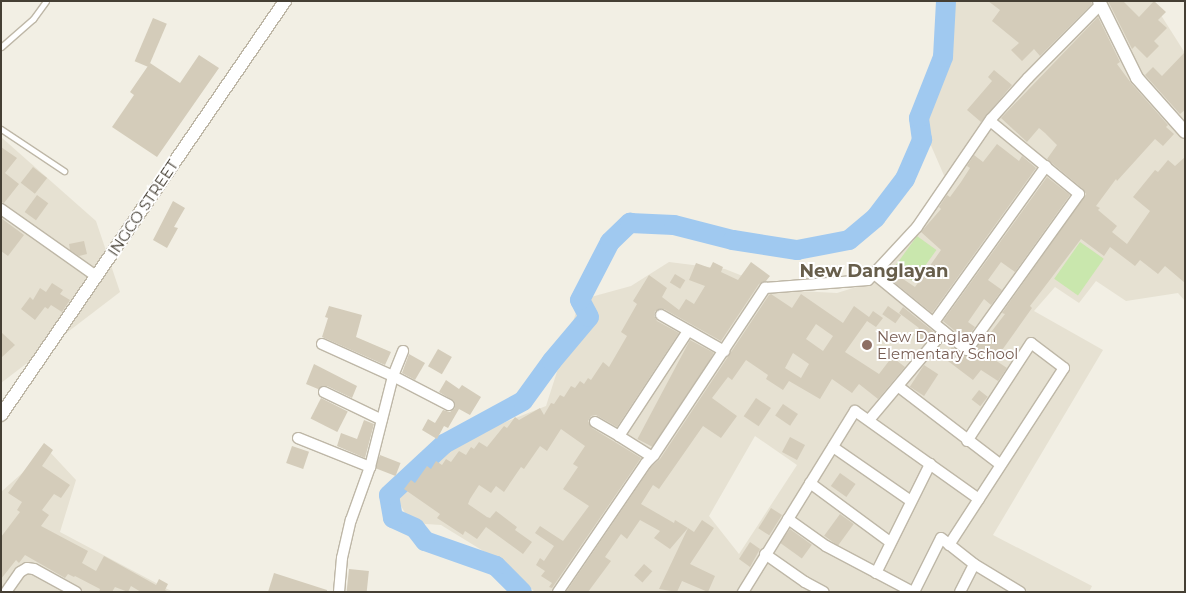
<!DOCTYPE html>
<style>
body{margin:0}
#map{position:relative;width:1186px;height:593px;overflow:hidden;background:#f2efe4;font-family:Montserrat,sans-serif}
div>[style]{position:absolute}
.residential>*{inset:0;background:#e6e1d2}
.green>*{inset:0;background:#c9e7ad;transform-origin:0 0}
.river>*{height:20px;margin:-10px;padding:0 10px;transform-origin:10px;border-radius:10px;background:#a0c9f0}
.building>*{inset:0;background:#d4ccba;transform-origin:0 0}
.roads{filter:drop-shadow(1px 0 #beb7a7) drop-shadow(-1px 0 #beb7a7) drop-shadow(0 1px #beb7a7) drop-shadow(0 -1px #beb7a7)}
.service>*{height:5px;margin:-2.5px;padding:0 2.5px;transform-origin:2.5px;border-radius:2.5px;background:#fff}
.minor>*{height:10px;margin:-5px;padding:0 5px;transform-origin:5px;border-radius:5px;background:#fff}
.tertiary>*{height:12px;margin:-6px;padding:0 6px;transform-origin:6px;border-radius:6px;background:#fff}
.dots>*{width:14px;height:14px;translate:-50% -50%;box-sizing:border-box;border:2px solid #fff;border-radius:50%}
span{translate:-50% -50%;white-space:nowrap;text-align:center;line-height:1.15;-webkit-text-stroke:4px #fff;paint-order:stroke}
.street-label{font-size:15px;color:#453f34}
.education-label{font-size:15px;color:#785e54}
.left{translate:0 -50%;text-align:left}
.quarter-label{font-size:18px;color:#675e4b;font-weight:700}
.frame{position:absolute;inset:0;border:2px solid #453f34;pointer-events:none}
</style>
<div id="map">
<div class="residential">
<div style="clip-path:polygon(evenodd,945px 1px,1152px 1px,1185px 53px,1185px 301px,1178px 293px,1126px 301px,1096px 281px,1079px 303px,1055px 287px,1034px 311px,1103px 350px,993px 535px,1092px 586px,1089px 592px,535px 592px,506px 565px,441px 525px,411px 523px,394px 494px,468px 437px,546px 406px,580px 300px,631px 286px,669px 262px,725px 269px,778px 290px,837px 293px,879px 280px,922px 227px,946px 180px,919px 118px,943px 57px,945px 1px,755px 436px,797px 465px,739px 554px,709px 516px,755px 436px)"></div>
<div style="clip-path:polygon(1px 137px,96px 221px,120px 292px,1px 383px)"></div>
<div style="clip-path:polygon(48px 450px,76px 480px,60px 532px,173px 592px,1px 592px,1px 492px)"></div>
</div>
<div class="green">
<div style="left:917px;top:236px;width:24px;height:39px;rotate:36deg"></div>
<div style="left:1080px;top:242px;width:29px;height:45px;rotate:35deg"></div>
</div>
<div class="river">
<div style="left:522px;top:592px;width:37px;rotate:-135deg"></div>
<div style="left:496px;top:566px;width:75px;rotate:-160.6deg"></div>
<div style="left:425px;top:541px;width:16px;rotate:-128deg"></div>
<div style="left:415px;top:528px;width:24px;rotate:-156deg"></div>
<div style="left:393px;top:518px;width:23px;rotate:-100deg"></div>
<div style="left:389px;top:495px;width:75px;rotate:-42.8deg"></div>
<div style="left:444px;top:444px;width:90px;rotate:-28.6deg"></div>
<div style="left:523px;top:401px;width:49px;rotate:-54.1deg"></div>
<div style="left:552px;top:361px;width:57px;rotate:-49.9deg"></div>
<div style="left:589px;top:317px;width:19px;rotate:-118deg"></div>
<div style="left:580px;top:300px;width:65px;rotate:-62.7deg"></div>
<div style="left:610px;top:242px;width:28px;rotate:-44deg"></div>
<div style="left:630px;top:223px;width:44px;rotate:2.6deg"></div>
<div style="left:674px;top:225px;width:61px;rotate:14.3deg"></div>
<div style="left:733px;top:240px;width:65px;rotate:8.9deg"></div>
<div style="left:797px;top:250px;width:53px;rotate:-10.9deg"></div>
<div style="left:849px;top:240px;width:35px;rotate:-40deg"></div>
<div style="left:876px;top:217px;width:48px;rotate:-52.7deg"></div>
<div style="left:905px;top:179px;width:43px;rotate:-66.4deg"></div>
<div style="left:922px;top:140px;width:22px;rotate:-98deg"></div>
<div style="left:919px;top:118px;width:66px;rotate:-68.5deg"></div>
<div style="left:943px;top:57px;width:56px;rotate:-86.9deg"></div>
</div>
<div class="building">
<div style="clip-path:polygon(988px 1px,1091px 1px,1092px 4px,1040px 56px,1034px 49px,1022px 61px,1011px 50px,1019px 43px,992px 21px,1000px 10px)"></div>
<div style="clip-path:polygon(1108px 1px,1123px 1px,1139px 17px,1154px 1px,1166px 12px,1158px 20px,1167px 28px,1154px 41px,1159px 46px,1147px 58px,1135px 46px,1132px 49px)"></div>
<div style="clip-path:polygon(1098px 17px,1120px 62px,1117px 64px,1131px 83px,1168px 125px,1166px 127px,1174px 134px,1163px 146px,1155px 139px,1117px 181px,1116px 179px,1096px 206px,1100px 208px,1098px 210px,1117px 226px,1112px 232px,1127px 244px,1150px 211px,1133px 197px,1155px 170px,1158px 172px,1168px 160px,1175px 166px,1185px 157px,1185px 283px,1165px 266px,1158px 274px,1140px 260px,1135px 266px,1110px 247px,1104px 256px,1081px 239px,1030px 306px,1032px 308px,995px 360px,1007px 368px,998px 381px,981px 370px,973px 380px,944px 358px,952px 347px,963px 356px,970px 356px,986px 335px,988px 336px,1005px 314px,1002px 313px,1086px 194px,1083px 189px,1047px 159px,1057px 145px,1045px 133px,1039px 128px,1027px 142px,1001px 118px)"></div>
<div style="left:153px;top:18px;width:15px;height:47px;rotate:23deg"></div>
<div style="clip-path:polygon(1185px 52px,1185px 110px,1180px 114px,1145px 75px,1153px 67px,1162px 76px)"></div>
<div style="clip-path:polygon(199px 55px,219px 68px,157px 157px,112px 127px,134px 95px,130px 92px,150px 63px,180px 83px)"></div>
<div style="clip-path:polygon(994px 70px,1012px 85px,981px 122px,967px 110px,992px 81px,988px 77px)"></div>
<div style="clip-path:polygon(997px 144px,1019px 161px,1022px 156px,1036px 168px,932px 313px,884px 274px,888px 269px,915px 287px,941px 250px,921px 232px,941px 209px,939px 207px,947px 195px,950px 197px,961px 182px,970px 168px,967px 166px,974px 155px,983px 162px)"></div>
<div style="clip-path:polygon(1px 147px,17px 158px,5px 173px,19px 184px,4px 203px,1px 202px)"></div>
<div style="left:33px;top:167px;width:18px;height:20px;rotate:38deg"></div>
<div style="clip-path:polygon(1047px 177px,1070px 195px,1015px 272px,1001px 262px,988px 280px,1002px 290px,991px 305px,984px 299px,968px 322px,975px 327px,966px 340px,943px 321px)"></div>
<div style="left:37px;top:195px;width:14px;height:21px;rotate:36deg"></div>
<div style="clip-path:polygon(173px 201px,185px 208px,174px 227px,178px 228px,167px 248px,153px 240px)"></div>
<div style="clip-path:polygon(1px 218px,24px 235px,8px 256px,1px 251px)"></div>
<div style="clip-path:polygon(84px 241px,87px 254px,79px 256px,70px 250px,69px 244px)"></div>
<div style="clip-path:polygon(713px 262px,723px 267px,721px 272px,738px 280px,751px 262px,770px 276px,766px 281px,759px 284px,721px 341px,664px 309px,655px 311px,654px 316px,657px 321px,679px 333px,617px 427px,596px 415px,591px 416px,588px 421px,592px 428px,641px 458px,552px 588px,549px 587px,552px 583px,541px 576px,545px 571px,536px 565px,540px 558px,544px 561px,554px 546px,535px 533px,540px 526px,563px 541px,589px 506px,563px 489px,578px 467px,573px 464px,585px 446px,561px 429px,547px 451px,540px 446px,524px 469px,521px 467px,504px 492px,496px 486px,491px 493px,479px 485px,470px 499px,468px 504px,487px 517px,490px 518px,496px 511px,517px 527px,515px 530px,532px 542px,523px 554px,486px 527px,477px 539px,465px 531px,463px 535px,437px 518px,440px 514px,404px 489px,411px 480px,415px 483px,427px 466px,431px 469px,436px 461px,442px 465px,446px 459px,451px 462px,459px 451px,466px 455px,471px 447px,474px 449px,479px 442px,487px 447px,504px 426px,507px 428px,515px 417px,519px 420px,540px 408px,544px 415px,551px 403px,554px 404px,560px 395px,564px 397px,571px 386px,575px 388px,580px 381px,584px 384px,588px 378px,591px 380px,603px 362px,609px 367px,627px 336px,621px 332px,637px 304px,633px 301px,649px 275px,667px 288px,662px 297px,679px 310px,686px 299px,694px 304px,705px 286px,689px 280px,696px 263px,710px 268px)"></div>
<div style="left:675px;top:274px;width:12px;height:10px;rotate:31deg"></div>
<div style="clip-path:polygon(52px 283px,63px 290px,60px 294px,70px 300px,62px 312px,51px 305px,48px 309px,45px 307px,35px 320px,21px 309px,30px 297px,33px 300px,40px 288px,46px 292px)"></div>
<div style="clip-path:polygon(evenodd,771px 294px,792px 308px,801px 294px,843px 323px,854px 306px,869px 317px,873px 311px,883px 318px,876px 327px,867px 321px,845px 352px,879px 374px,892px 357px,905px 367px,878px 399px,859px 384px,852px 393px,832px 379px,820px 399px,789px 381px,783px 390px,766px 379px,768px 375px,746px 360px,732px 380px,728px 377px,712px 398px,737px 416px,721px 438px,703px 426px,659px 489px,653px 485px,641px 504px,674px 523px,675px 520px,688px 528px,670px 549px,654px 538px,660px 531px,640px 520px,627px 539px,621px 534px,605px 557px,611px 561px,588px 592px,566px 592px,651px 467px,660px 459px,769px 295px,771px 294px,816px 324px,833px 336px,823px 351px,806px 339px,816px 324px,771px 294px,793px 353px,809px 364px,801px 378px,785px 368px,793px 353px)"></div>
<div style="clip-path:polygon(329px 306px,362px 315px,356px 337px,391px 352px,385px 365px,322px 337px,328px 318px,325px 317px)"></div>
<div style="left:888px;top:306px;width:16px;height:10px;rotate:35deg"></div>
<div style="clip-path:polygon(903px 307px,934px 332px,925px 343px,914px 335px,919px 328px,899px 313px)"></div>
<div style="clip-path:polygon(1px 332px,15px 345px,1px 358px)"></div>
<div style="left:690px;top:340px;width:27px;height:112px;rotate:28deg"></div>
<div style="left:438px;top:349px;width:16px;height:20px;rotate:30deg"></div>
<div style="clip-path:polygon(409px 354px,425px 363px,415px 380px,402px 373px)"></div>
<div style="clip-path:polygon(314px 364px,357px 386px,352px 398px,327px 386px,318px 389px,306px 384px)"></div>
<div style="left:924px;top:365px;width:17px;height:26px;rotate:33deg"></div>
<div style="clip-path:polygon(446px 380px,459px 389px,462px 385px,481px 397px,470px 415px,459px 409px,448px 428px,444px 426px,437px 439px,422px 430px,428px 419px,435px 423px,443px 410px,450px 412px,455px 408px,454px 401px,439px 392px)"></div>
<div style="left:979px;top:390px;width:11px;height:12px;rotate:38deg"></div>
<div style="left:321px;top:398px;width:30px;height:23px;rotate:27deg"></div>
<div style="left:756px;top:398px;width:18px;height:22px;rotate:34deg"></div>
<div style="left:783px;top:404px;width:18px;height:14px;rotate:34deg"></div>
<div style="clip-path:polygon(364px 420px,374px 424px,365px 458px,337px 446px,341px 433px,357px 439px)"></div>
<div style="left:790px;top:437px;width:17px;height:17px;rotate:28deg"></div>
<div style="clip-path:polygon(44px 443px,53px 450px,42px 466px,70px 485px,61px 498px,54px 494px,42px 510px,49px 515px,41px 526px,88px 551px,82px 563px,96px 571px,104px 556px,156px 585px,159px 579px,168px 584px,165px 590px,169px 592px,141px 592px,131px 586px,128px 592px,115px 587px,112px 592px,99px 592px,100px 589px,75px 576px,74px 577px,68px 574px,65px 578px,25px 555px,19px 563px,16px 560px,1px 579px,1px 537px,20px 512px,17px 510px,22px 502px,8px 493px)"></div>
<div style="left:292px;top:446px;width:18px;height:18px;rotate:19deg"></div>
<div style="left:380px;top:455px;width:22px;height:14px;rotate:21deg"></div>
<div style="left:840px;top:473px;width:19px;height:16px;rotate:35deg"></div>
<div style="left:771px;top:508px;width:13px;height:24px;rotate:32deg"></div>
<div style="left:840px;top:514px;width:17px;height:27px;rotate:36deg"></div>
<div style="clip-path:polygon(702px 520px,714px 528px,690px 564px,715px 576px,708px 592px,682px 581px,677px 592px,659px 589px,688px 528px,694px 532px)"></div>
<div style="left:790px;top:529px;width:27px;height:17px;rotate:36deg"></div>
<div style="clip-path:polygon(750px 542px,760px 549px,750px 567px,739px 559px)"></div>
<div style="left:644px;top:564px;width:11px;height:15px;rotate:41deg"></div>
<div style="left:349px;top:569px;width:20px;height:23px;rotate:6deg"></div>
<div style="clip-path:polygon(274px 573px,327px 590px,327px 592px,268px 592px)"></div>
</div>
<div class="roads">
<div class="service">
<div style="left:1px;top:47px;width:43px;rotate:-41.2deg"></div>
<div style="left:33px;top:19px;width:22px;rotate:-54deg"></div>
<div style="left:1px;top:129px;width:76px;rotate:33.7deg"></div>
</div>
<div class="minor">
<div style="left:1px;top:209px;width:116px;rotate:35.2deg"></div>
<div style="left:874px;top:274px;width:120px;rotate:39.3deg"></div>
<div style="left:967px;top:350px;width:192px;rotate:-54.3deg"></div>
<div style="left:1079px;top:194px;width:115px;rotate:-140.6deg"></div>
<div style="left:661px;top:315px;width:73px;rotate:29.7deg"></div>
<div style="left:934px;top:322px;width:192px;rotate:-54.3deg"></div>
<div style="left:322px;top:344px;width:78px;rotate:24.3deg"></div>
<div style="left:393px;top:376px;width:63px;rotate:27.4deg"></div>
<div style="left:899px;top:387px;width:128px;rotate:37.4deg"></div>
<div style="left:324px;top:392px;width:64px;rotate:25.8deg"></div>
<div style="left:869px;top:420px;width:116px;rotate:-49.9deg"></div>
<div style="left:595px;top:422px;width:28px;rotate:30deg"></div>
<div style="left:619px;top:436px;width:126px;rotate:-56.7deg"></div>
<div style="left:619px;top:436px;width:38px;rotate:32deg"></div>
<div style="left:298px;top:438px;width:78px;rotate:21.9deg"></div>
<div style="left:833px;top:447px;width:95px;rotate:34.7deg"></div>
<div style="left:810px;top:483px;width:99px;rotate:36.4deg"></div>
<div style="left:788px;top:519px;width:47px;rotate:35.4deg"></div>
<div style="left:826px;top:546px;width:98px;rotate:27.9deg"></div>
<div style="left:949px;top:545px;width:211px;rotate:-57deg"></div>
<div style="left:1064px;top:368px;width:41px;rotate:-142.9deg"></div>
<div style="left:1031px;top:343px;width:117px;rotate:123.1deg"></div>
<div style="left:765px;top:554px;width:49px;rotate:35deg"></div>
<div style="left:805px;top:582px;width:21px;rotate:28deg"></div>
<div style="left:876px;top:573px;width:122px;rotate:-63.6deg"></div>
<div style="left:6px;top:592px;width:24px;rotate:-55deg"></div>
<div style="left:20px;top:572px;width:8px;rotate:-30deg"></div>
<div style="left:27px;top:568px;width:7px;rotate:8deg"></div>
<div style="left:34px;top:569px;width:48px;rotate:28.7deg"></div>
<div style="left:339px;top:592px;width:34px;rotate:-85deg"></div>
<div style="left:342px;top:558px;width:39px;rotate:-77deg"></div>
<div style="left:351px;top:520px;width:56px;rotate:-70.3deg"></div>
<div style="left:370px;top:467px;width:94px;rotate:-75.8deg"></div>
<div style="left:393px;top:376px;width:27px;rotate:-68deg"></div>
<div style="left:558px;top:592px;width:156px;rotate:-55.7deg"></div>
<div style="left:646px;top:463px;width:11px;rotate:-45deg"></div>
<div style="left:654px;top:455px;width:201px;rotate:-56.4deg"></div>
<div style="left:765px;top:288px;width:103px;rotate:-4.4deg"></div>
<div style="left:868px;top:280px;width:72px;rotate:-47.2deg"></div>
<div style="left:917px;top:227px;width:131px;rotate:-55.6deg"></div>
<div style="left:991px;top:119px;width:55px;rotate:-47.9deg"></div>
<div style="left:1028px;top:78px;width:103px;rotate:-45.4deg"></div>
<div style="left:743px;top:592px;width:213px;rotate:-58.3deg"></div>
<div style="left:855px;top:411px;width:152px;rotate:35.4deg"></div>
<div style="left:914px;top:592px;width:60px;rotate:-63.4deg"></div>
<div style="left:941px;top:538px;width:42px;rotate:38.2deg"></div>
<div style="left:974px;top:564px;width:54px;rotate:31.3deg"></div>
<div style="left:960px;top:592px;width:31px;rotate:-63deg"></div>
</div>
<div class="tertiary">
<div style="left:1099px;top:1px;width:86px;rotate:63.7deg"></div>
<div style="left:1137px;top:78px;width:72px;rotate:48.4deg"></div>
<div style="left:1px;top:415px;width:502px;rotate:-55.55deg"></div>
</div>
</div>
<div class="dots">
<div style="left:867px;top:345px;background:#8d6e63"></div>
</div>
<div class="street-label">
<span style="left:143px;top:208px;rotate:-56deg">INGCO STREET</span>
</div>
<div class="education-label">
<span class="left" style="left:877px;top:345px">New Danglayan<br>Elementary School</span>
</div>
<div class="quarter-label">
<span style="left:874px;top:271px">New Danglayan</span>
</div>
<div class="frame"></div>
</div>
